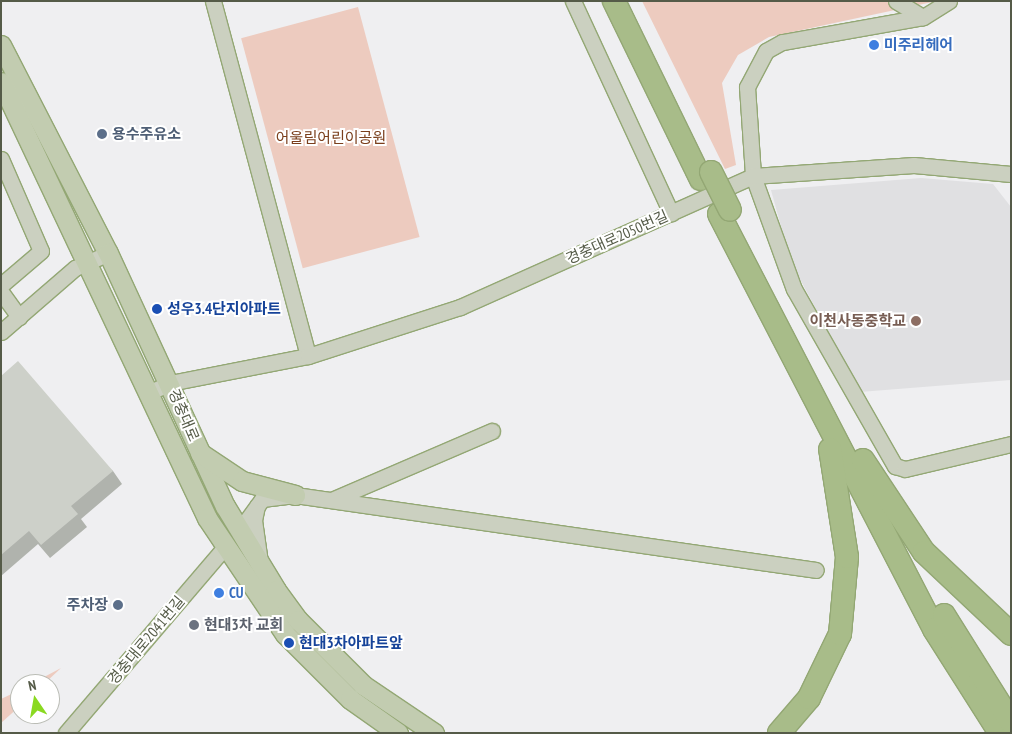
<!DOCTYPE html>
<meta charset="utf-8">
<style>
body{margin:0}
#map{position:relative;width:1012px;height:734px;overflow:hidden;background:#efeff1;font-family:"PT Sans Narrow","Noto Sans KR",sans-serif}
div>[style]{position:absolute}
.education>*{inset:0;background:#e0e0e2}
.green>*{inset:0;background:#edcbbf;transform-origin:0 0}
.roads{filter:drop-shadow(1px 0 #93a774) drop-shadow(-1px 0 #93a774) drop-shadow(0 1px #93a774) drop-shadow(0 -1px #93a774)}
.minor>*{height:15px;margin:-7.5px;padding:0 7.5px;transform-origin:7.5px;border-radius:7.5px;background:#cbd0c0}
.major>*{height:19px;margin:-9.5px;padding:0 9.5px;transform-origin:9.5px;border-radius:9.5px;background:#c2ccb0}
.highway>*{height:22px;margin:-11px;padding:0 11px;transform-origin:11px;border-radius:11px;background:#a8bc89}
.bridges{filter:drop-shadow(1px 0 #93a774) drop-shadow(-1px 0 #93a774) drop-shadow(0 1px #93a774) drop-shadow(0 -1px #93a774)}
.highway-bridge>*{height:22px;margin:-11px;padding:0 11px;transform-origin:11px;border-radius:11px;background:#a8bc89}
.wall>*{inset:0;background:#b0b3ad}
.building>*{inset:0;background:#cdd0c9}
.dots>*{width:14px;height:14px;translate:-50% -50%;box-sizing:border-box;border:2px solid #fff;border-radius:50%}
span{translate:-50% -50%;white-space:nowrap;text-align:center;line-height:1.15;-webkit-text-stroke:4px #fff;paint-order:stroke}
.shop-label{font-size:15px;color:#366cbe;font-weight:700}
.left{translate:0 -50%;text-align:left}
.service-label{font-size:15px;color:#4e5e75;font-weight:700}
.right{translate:-100% -50%;text-align:right}
.park-label{font-size:15px;color:#7a3e1b}
.street-label{font-size:15px;color:#555b48}
.transit-label{font-size:15px;color:#164399;font-weight:700}
.education-label{font-size:15px;color:#785e54;font-weight:700}
.worship-label{font-size:15px;color:#5b616d;font-weight:700}
.frame{position:absolute;inset:0;border:2px solid #555b48;pointer-events:none}
.north{position:absolute;left:10px;top:674px;width:50px;height:50px;box-sizing:border-box;background:#fff;border:1px solid #bbbdb6;border-radius:50%;rotate:348deg;font-size:14px;font-weight:700;line-height:20px;text-align:center;color:#555b48}
.north::after{content:'';display:block;margin:auto;width:18px;height:22px;background:#8ad921;clip-path:polygon(50% 0,100% 100%,50% 72%,0 100%)}
</style>
<div id="map">
<div class="education">
<div style="clip-path:polygon(921px 178px,993px 184px,1011px 207px,1011px 380px,860px 392px,791px 262px,771px 190px)"></div>
</div>
<div class="green">
<div style="clip-path:polygon(642px 1px,937px 1px,769px 37px,738px 55px,722px 83px,736px 165px,725px 169px)"></div>
<div style="left:358px;top:7px;width:238px;height:121px;rotate:75deg"></div>
<div style="clip-path:polygon(61px 668px,44px 684px,31px 684px)"></div>
<div style="clip-path:polygon(20px 690px,20px 706px,1px 723px,1px 699px)"></div>
</div>
<div class="roads">
<div class="minor">
<div style="left:213px;top:1px;width:367px;rotate:75deg"></div>
<div style="left:573px;top:1px;width:234px;rotate:65.2deg"></div>
<div style="left:896px;top:1px;width:31px;rotate:31deg"></div>
<div style="left:949px;top:1px;width:31px;rotate:148deg"></div>
<div style="left:923px;top:17px;width:143px;rotate:169.9deg"></div>
<div style="left:782px;top:42px;width:18px;rotate:151deg"></div>
<div style="left:766px;top:51px;width:41px;rotate:117.8deg"></div>
<div style="left:747px;top:87px;width:89px;rotate:86.1deg"></div>
<div style="left:753px;top:176px;width:120px;rotate:70.1deg"></div>
<div style="left:794px;top:289px;width:204px;rotate:60.3deg"></div>
<div style="left:895px;top:466px;width:10px;rotate:17deg"></div>
<div style="left:905px;top:469px;width:109px;rotate:-13.3deg"></div>
<div style="left:1px;top:159px;width:100px;rotate:66.5deg"></div>
<div style="left:41px;top:251px;width:52px;rotate:139.6deg"></div>
<div style="left:1px;top:292px;width:31px;rotate:54deg"></div>
<div style="left:1px;top:332px;width:98px;rotate:-40.9deg"></div>
<div style="left:75px;top:268px;width:36px;rotate:-24deg"></div>
<div style="left:150px;top:392px;width:22px;rotate:-24deg"></div>
<div style="left:170px;top:383px;width:141px;rotate:-11.1deg"></div>
<div style="left:308px;top:356px;width:160px;rotate:-17.9deg"></div>
<div style="left:460px;top:307px;width:321px;rotate:-24.1deg"></div>
<div style="left:753px;top:176px;width:161px;rotate:-3.9deg"></div>
<div style="left:914px;top:165px;width:97px;rotate:5.3deg"></div>
<div style="left:334px;top:499px;width:172px;rotate:-23.3deg"></div>
<div style="left:257px;top:506px;width:14px;rotate:102deg"></div>
<div style="left:254px;top:520px;width:42px;rotate:81.9deg"></div>
<div style="left:239px;top:531px;width:39px;rotate:-54deg"></div>
<div style="left:262px;top:499px;width:33px;rotate:-7deg"></div>
<div style="left:295px;top:495px;width:526px;rotate:8.19deg"></div>
<div style="left:66px;top:733px;width:245px;rotate:-49.5deg"></div>
</div>
<div class="major">
<div style="left:1px;top:45px;width:234px;rotate:62.8deg"></div>
<div style="left:108px;top:253px;width:279px;rotate:65.2deg"></div>
<div style="left:225px;top:506px;width:98px;rotate:58.7deg"></div>
<div style="left:276px;top:590px;width:37px;rotate:54deg"></div>
<div style="left:298px;top:620px;width:92px;rotate:45deg"></div>
<div style="left:363px;top:685px;width:86px;rotate:34.1deg"></div>
<div style="left:1px;top:82px;width:482px;rotate:64.7deg"></div>
<div style="left:207px;top:518px;width:140px;rotate:56.1deg"></div>
<div style="left:285px;top:634px;width:92px;rotate:45deg"></div>
<div style="left:350px;top:699px;width:59px;rotate:35.3deg"></div>
<div style="left:200px;top:453px;width:50px;rotate:33.7deg"></div>
<div style="left:242px;top:481px;width:55px;rotate:14.8deg"></div>
</div>
<div class="highway">
<div style="left:614px;top:1px;width:198px;rotate:64deg"></div>
<div style="left:719px;top:214px;width:467px;rotate:62.6deg"></div>
<div style="left:934px;top:629px;width:123px;rotate:57.6deg"></div>
<div style="left:863px;top:460px;width:110px;rotate:56.5deg"></div>
<div style="left:924px;top:552px;width:120px;rotate:43.3deg"></div>
<div style="left:944px;top:615px;width:126px;rotate:57.9deg"></div>
<div style="left:779px;top:733px;width:46px;rotate:-49.4deg"></div>
<div style="left:809px;top:698px;width:71px;rotate:-64.2deg"></div>
<div style="left:840px;top:634px;width:77px;rotate:-84.8deg"></div>
<div style="left:847px;top:557px;width:109px;rotate:-98.9deg"></div>
</div>
</div>
<div class="bridges">
<div class="highway-bridge">
<div style="left:711px;top:172px;width:42px;rotate:63.4deg"></div>
</div>
</div>
<div class="wall">
<div style="clip-path:polygon(1px 376px,113px 471px,122px 484px,81px 519px,87px 527px,50px 558px,38px 544px,1px 576px)"></div>
</div>
<div class="building">
<div style="clip-path:polygon(18px 361px,113px 471px,71px 506px,78px 514px,41px 545px,29px 531px,1px 555px,1px 376px)"></div>
</div>
<div class="dots">
<div style="left:874px;top:45px;background:#3f7fe0"></div>
<div style="left:102px;top:134px;background:#5c6f8a"></div>
<div style="left:157px;top:309px;background:#1a4fb4"></div>
<div style="left:916px;top:321px;background:#8d6e63"></div>
<div style="left:219px;top:593px;background:#3f7fe0"></div>
<div style="left:118px;top:605px;background:#5c6f8a"></div>
<div style="left:194px;top:625px;background:#6b7280"></div>
<div style="left:289px;top:643px;background:#1a4fb4"></div>
</div>
<div class="shop-label">
<span class="left" style="left:884px;top:45px">미주리헤어</span>
<span class="left" style="left:229px;top:593px">CU</span>
</div>
<div class="service-label">
<span class="left" style="left:112px;top:134px">용수주유소</span>
<span class="right" style="left:108px;top:605px">주차장</span>
</div>
<div class="park-label">
<span style="left:331px;top:138px">어울림어린이공원</span>
</div>
<div class="street-label">
<span style="left:617px;top:237px;rotate:-24deg">경충대로2050번길</span>
<span style="left:184px;top:415px;rotate:67deg">경충대로</span>
<span style="left:146px;top:640px;rotate:-50deg">경충대로2041번길</span>
</div>
<div class="transit-label">
<span class="left" style="left:167px;top:309px">성우3.4단지아파트</span>
<span class="left" style="left:299px;top:643px">현대3차아파트앞</span>
</div>
<div class="education-label">
<span class="right" style="left:906px;top:321px">이천사동중학교</span>
</div>
<div class="worship-label">
<span class="left" style="left:204px;top:625px">현대3차 교회</span>
</div>
<div class="frame"></div>
<div class="north">N</div>
</div>
